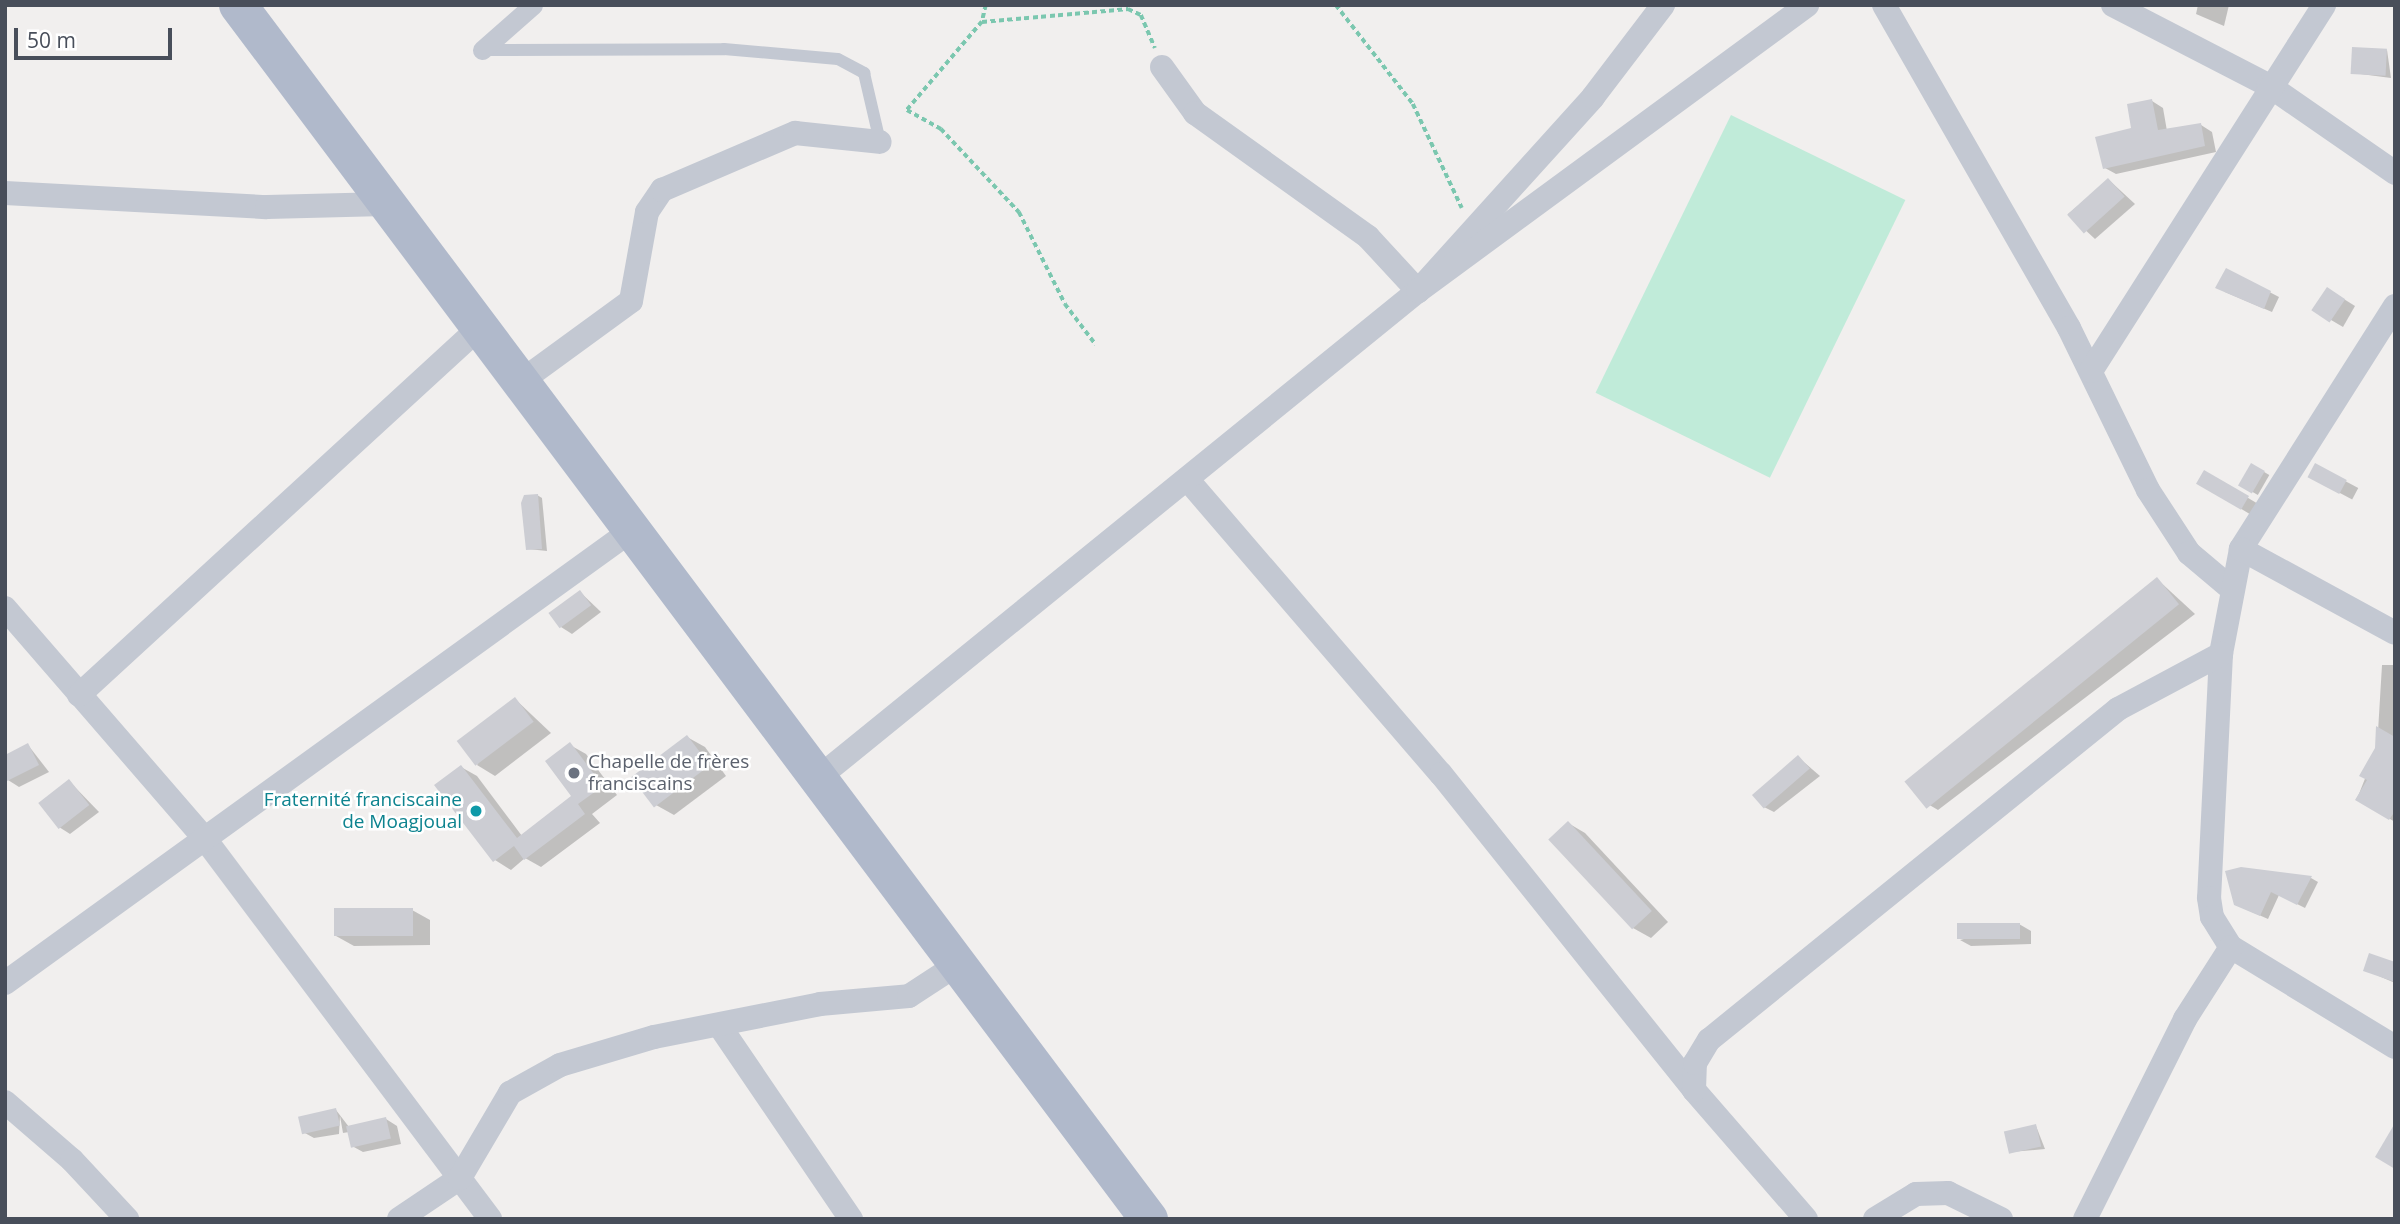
<!DOCTYPE html>
<meta charset="utf-8">
<style>
body{margin:0}
#map{position:relative;width:2400px;height:1224px;overflow:hidden;background:#f1efee;font-family:"Open Sans",sans-serif}
div>[style]{position:absolute}
.green>*{inset:0;background:#c0ebd9;transform-origin:0 0}
.shadow>*{inset:0;background:#0003;transform-origin:0 0}
.building>*{inset:0;background:#cccdd3;transform-origin:0 0}
.path>*{height:3.5px;margin-top:-1.75px;transform-origin:0;background:repeating-linear-gradient(90deg,#7bc7af 0 5px,transparent 0 8.5px)}
.service>*{height:12px;margin:-6px;padding:0 6px;transform-origin:6px;border-radius:6px;background:#c3c8d2}
.pedestrian>*{height:19px;margin:-9.5px;padding:0 9.5px;transform-origin:9.5px;border-radius:9.5px;background:#c3c8d2}
.minor>*{height:24px;margin:-12px;padding:0 12px;transform-origin:12px;border-radius:12px;background:#c3c8d2}
.primary>*{height:38px;margin:-19px;padding:0 19px;transform-origin:19px;border-radius:19px;background:#b0b9cb}
.dots>*{width:19px;height:19px;translate:-50% -50%;box-sizing:border-box;border:4px solid #fff;border-radius:50%}
span{translate:-50% -50%;white-space:nowrap;text-align:center;line-height:1.15;-webkit-text-stroke:5px #fff;paint-order:stroke}
.worship-label{font-size:19px;color:#5b616d}
.left{translate:0 -50%;text-align:left}
.culture-label{font-size:19px;color:#0d838f}
.right{translate:-100% -50%;text-align:right}
.frame{position:absolute;inset:0;border:7px solid #484e5a;pointer-events:none}
.scale{position:absolute;left:14px;top:28px;width:158px;height:32px;box-sizing:border-box;border:4px solid #484e5a;border-top:0;padding-left:9px;font-size:21px;line-height:24px;white-space:nowrap;color:#484e5a;-webkit-text-stroke:5px #fff;paint-order:stroke}
</style>
<div id="map">
<div class="green">
<div style="left:1731px;top:115px;width:194px;height:309px;rotate:26deg"></div>
</div>
<div class="shadow">
<div style="clip-path:polygon(2198px 5px,2229px 5px,2224px 26px,2196px 14px)"></div>
<div style="clip-path:polygon(2387px 50px,2391px 78px,2353px 73px)"></div>
<div style="clip-path:polygon(2152px 101px,2163px 108px,2167px 131px,2201px 125px,2212px 132px,2216px 152px,2116px 174px,2105px 168px)"></div>
<div style="clip-path:polygon(2109px 180px,2135px 204px,2095px 239px,2068px 214px)"></div>
<div style="clip-path:polygon(2227px 270px,2279px 297px,2272px 312px,2225px 292px)"></div>
<div style="clip-path:polygon(2339px 296px,2355px 306px,2343px 327px,2314px 310px)"></div>
<div style="left:2252px;top:465px;width:20px;height:23px;rotate:30deg"></div>
<div style="left:2315px;top:465px;width:49px;height:13px;rotate:28deg"></div>
<div style="left:2205px;top:472px;width:63px;height:13px;rotate:31deg"></div>
<div style="clip-path:polygon(537px 495px,542px 498px,547px 551px,528px 549px)"></div>
<div style="clip-path:polygon(2157px 579px,2195px 614px,1938px 810px,1921px 800px)"></div>
<div style="clip-path:polygon(580px 592px,601px 612px,572px 634px,561px 627px)"></div>
<div style="clip-path:polygon(2382px 665px,2395px 665px,2395px 822px,2357px 799px,2377px 748px)"></div>
<div style="clip-path:polygon(515px 699px,551px 733px,495px 776px,477px 765px)"></div>
<div style="clip-path:polygon(687px 737px,705px 747px,726px 776px,674px 815px,656px 805px)"></div>
<div style="clip-path:polygon(28px 745px,49px 772px,19px 787px,8px 780px)"></div>
<div style="clip-path:polygon(570px 745px,586px 754px,617px 795px,592px 814px,600px 823px,541px 867px,525px 858px,511px 870px,495px 860px,461px 767px,477px 776px,522px 836px,574px 797px)"></div>
<div style="clip-path:polygon(1798px 757px,1820px 776px,1774px 812px,1762px 806px)"></div>
<div style="clip-path:polygon(69px 781px,99px 812px,70px 834px,59px 827px)"></div>
<div style="clip-path:polygon(1568px 823px,1585px 833px,1668px 922px,1651px 938px,1633px 928px)"></div>
<div style="clip-path:polygon(2228px 872px,2311px 878px,2318px 882px,2305px 908px,2279px 895px,2268px 919px,2243px 908px)"></div>
<div style="clip-path:polygon(412px 910px,430px 920px,430px 945px,354px 946px,336px 936px)"></div>
<div style="clip-path:polygon(2019px 924px,2031px 931px,2031px 944px,1971px 946px,1960px 940px)"></div>
<div style="clip-path:polygon(2395px 964px,2395px 983px,2365px 970px)"></div>
<div style="clip-path:polygon(336px 1110px,349px 1127px,386px 1119px,397px 1126px,401px 1144px,363px 1152px,352px 1146px,349px 1132px,343px 1133px,340px 1116px,339px 1134px,314px 1138px,303px 1132px)"></div>
<div style="clip-path:polygon(2036px 1126px,2045px 1149px,2011px 1152px)"></div>
</div>
<div class="building">
<div style="left:2352px;top:47px;width:35px;height:27px;rotate:3deg"></div>
<div style="clip-path:polygon(2152px 99px,2158px 130px,2201px 123px,2205px 146px,2103px 169px,2095px 137px,2131px 128px,2127px 104px)"></div>
<div style="left:2108px;top:178px;width:25px;height:55px;rotate:48deg"></div>
<div style="clip-path:polygon(2226px 268px,2271px 291px,2264px 309px,2215px 288px)"></div>
<div style="left:2327px;top:287px;width:22px;height:28px;rotate:34deg"></div>
<div style="left:2251px;top:463px;width:16px;height:26px;rotate:30deg"></div>
<div style="left:2315px;top:463px;width:36px;height:16px;rotate:28deg"></div>
<div style="left:2204px;top:470px;width:52px;height:16px;rotate:30deg"></div>
<div style="clip-path:polygon(538px 494px,542px 549px,526px 550px,521px 503px,524px 495px)"></div>
<div style="left:2157px;top:577px;width:35px;height:325px;rotate:51deg"></div>
<div style="left:580px;top:590px;width:19px;height:39px;rotate:54deg"></div>
<div style="left:515px;top:697px;width:31px;height:73px;rotate:53deg"></div>
<div style="clip-path:polygon(2376px 726px,2395px 737px,2395px 811px,2389px 820px,2355px 800px,2367px 780px,2359px 776px,2375px 748px)"></div>
<div style="left:687px;top:735px;width:38px;height:70px;rotate:53deg"></div>
<div style="clip-path:polygon(570px 742px,603px 786px,578px 804px,585px 814px,524px 860px,514px 846px,493px 862px,434px 785px,461px 765px,517px 838px,571px 796px,545px 761px)"></div>
<div style="clip-path:polygon(28px 743px,39px 765px,5px 782px,5px 755px)"></div>
<div style="left:1798px;top:755px;width:18px;height:61px;rotate:49deg"></div>
<div style="left:69px;top:779px;width:33px;height:39px;rotate:52deg"></div>
<div style="left:1568px;top:821px;width:123px;height:27px;rotate:47deg"></div>
<div style="clip-path:polygon(2241px 867px,2312px 876px,2297px 905px,2271px 892px,2260px 916px,2234px 905px,2225px 871px)"></div>
<div style="left:413px;top:908px;width:28px;height:79px;rotate:90deg"></div>
<div style="left:2020px;top:923px;width:16px;height:63px;rotate:90deg"></div>
<div style="clip-path:polygon(2369px 953px,2395px 962px,2395px 982px,2363px 971px)"></div>
<div style="left:336px;top:1108px;width:18px;height:39px;rotate:77deg"></div>
<div style="left:386px;top:1117px;width:22px;height:41px;rotate:77deg"></div>
<div style="clip-path:polygon(2395px 1123px,2395px 1169px,2375px 1157px)"></div>
<div style="left:2036px;top:1124px;width:23px;height:33px;rotate:77deg"></div>
</div>
<div class="path">
<div style="left:986px;top:5px;width:17px;rotate:103deg"></div>
<div style="left:982px;top:22px;width:116px;rotate:130.4deg"></div>
<div style="left:907px;top:110px;width:39px;rotate:29deg"></div>
<div style="left:941px;top:129px;width:114px;rotate:46.8deg"></div>
<div style="left:1019px;top:212px;width:103px;rotate:63.4deg"></div>
<div style="left:1065px;top:304px;width:51px;rotate:52.9deg"></div>
<div style="left:1336px;top:5px;width:125px;rotate:52.1deg"></div>
<div style="left:1413px;top:104px;width:115px;rotate:64.8deg"></div>
<div style="left:982px;top:22px;width:147px;rotate:-5.1deg"></div>
<div style="left:1128px;top:9px;width:14px;rotate:25deg"></div>
<div style="left:1141px;top:15px;width:36px;rotate:67deg"></div>
</div>
<div class="service">
<div style="left:482px;top:50px;width:242px;rotate:-0.2deg"></div>
<div style="left:724px;top:49px;width:114px;rotate:5deg"></div>
<div style="left:838px;top:59px;width:30px;rotate:28deg"></div>
<div style="left:864px;top:73px;width:71px;rotate:76.9deg"></div>
</div>
<div class="pedestrian">
<div style="left:482px;top:50px;width:68px;rotate:-41.4deg"></div>
</div>
<div class="minor">
<div style="left:1884px;top:5px;width:372px;rotate:60.2deg"></div>
<div style="left:2069px;top:328px;width:180px;rotate:64deg"></div>
<div style="left:2148px;top:490px;width:75px;rotate:56.9deg"></div>
<div style="left:2189px;top:553px;width:57px;rotate:40.1deg"></div>
<div style="left:2113px;top:5px;width:174px;rotate:27.3deg"></div>
<div style="left:2268px;top:85px;width:155px;rotate:34.7deg"></div>
<div style="left:1162px;top:67px;width:57px;rotate:54.3deg"></div>
<div style="left:1195px;top:113px;width:213px;rotate:35.6deg"></div>
<div style="left:1368px;top:237px;width:74px;rotate:47.2deg"></div>
<div style="left:1418px;top:291px;width:261px;rotate:-47.9deg"></div>
<div style="left:1593px;top:97px;width:116px;rotate:-52.7deg"></div>
<div style="left:5px;top:193px;width:262px;rotate:3.1deg"></div>
<div style="left:267px;top:207px;width:118px;rotate:-1.5deg"></div>
<div style="left:2395px;top:306px;width:288px;rotate:122.4deg"></div>
<div style="left:2241px;top:549px;width:107px;rotate:100.8deg"></div>
<div style="left:2221px;top:654px;width:244px;rotate:92.8deg"></div>
<div style="left:2209px;top:898px;width:19px;rotate:81deg"></div>
<div style="left:2212px;top:917px;width:36px;rotate:58deg"></div>
<div style="left:2231px;top:947px;width:192px;rotate:31.4deg"></div>
<div style="left:2091px;top:371px;width:434px;rotate:-57.5deg"></div>
<div style="left:520px;top:382px;width:137px;rotate:-36.1deg"></div>
<div style="left:631px;top:301px;width:90px;rotate:-79.8deg"></div>
<div style="left:647px;top:212px;width:27px;rotate:-56deg"></div>
<div style="left:662px;top:190px;width:145px;rotate:-23.2deg"></div>
<div style="left:795px;top:133px;width:85px;rotate:6deg"></div>
<div style="left:1187px;top:479px;width:389px;rotate:49.3deg"></div>
<div style="left:1441px;top:774px;width:405px;rotate:51.3deg"></div>
<div style="left:2241px;top:549px;width:175px;rotate:28.6deg"></div>
<div style="left:5px;top:608px;width:306px;rotate:49.1deg"></div>
<div style="left:205px;top:839px;width:475px;rotate:53.1deg"></div>
<div style="left:79px;top:695px;width:543px;rotate:-42.54deg"></div>
<div style="left:818px;top:778px;width:773px;rotate:-39.07deg"></div>
<div style="left:1418px;top:291px;width:483px;rotate:-36.3deg"></div>
<div style="left:5px;top:983px;width:774px;rotate:-35.85deg"></div>
<div style="left:719px;top:1025px;width:235px;rotate:55.8deg"></div>
<div style="left:5px;top:1102px;width:89px;rotate:40.9deg"></div>
<div style="left:72px;top:1160px;width:81px;rotate:47deg"></div>
<div style="left:399px;top:1219px;width:73px;rotate:-33.9deg"></div>
<div style="left:460px;top:1178px;width:99px;rotate:-59.5deg"></div>
<div style="left:510px;top:1093px;width:57px;rotate:-29.2deg"></div>
<div style="left:560px;top:1065px;width:98px;rotate:-16.6deg"></div>
<div style="left:654px;top:1037px;width:169px;rotate:-11.2deg"></div>
<div style="left:820px;top:1004px;width:89px;rotate:-5.1deg"></div>
<div style="left:909px;top:996px;width:59px;rotate:-33.1deg"></div>
<div style="left:1806px;top:1219px;width:171px;rotate:-131deg"></div>
<div style="left:1694px;top:1090px;width:27px;rotate:-88deg"></div>
<div style="left:1695px;top:1063px;width:27px;rotate:-59deg"></div>
<div style="left:1709px;top:1040px;width:526px;rotate:-38.98deg"></div>
<div style="left:2118px;top:709px;width:117px;rotate:-28.1deg"></div>
<div style="left:1875px;top:1219px;width:48px;rotate:-31.4deg"></div>
<div style="left:1916px;top:1194px;width:32px;rotate:-2deg"></div>
<div style="left:1948px;top:1193px;width:59px;rotate:26.1deg"></div>
<div style="left:2085px;top:1219px;width:224px;rotate:-63.4deg"></div>
<div style="left:2185px;top:1019px;width:85px;rotate:-57.4deg"></div>
</div>
<div class="primary">
<div style="left:238px;top:5px;width:1518px;rotate:53.12deg"></div>
</div>
<div class="dots">
<div style="left:574px;top:773px;background:#6b7280"></div>
<div style="left:476px;top:811px;background:#0f9aa8"></div>
</div>
<div class="worship-label">
<span class="left" style="left:588px;top:773px">Chapelle de frères<br>franciscains</span>
</div>
<div class="culture-label">
<span class="right" style="left:462px;top:811px">Fraternité franciscaine<br>de Moagjoual</span>
</div>
<div class="frame"></div>
<div class="scale">50 m</div>
</div>
